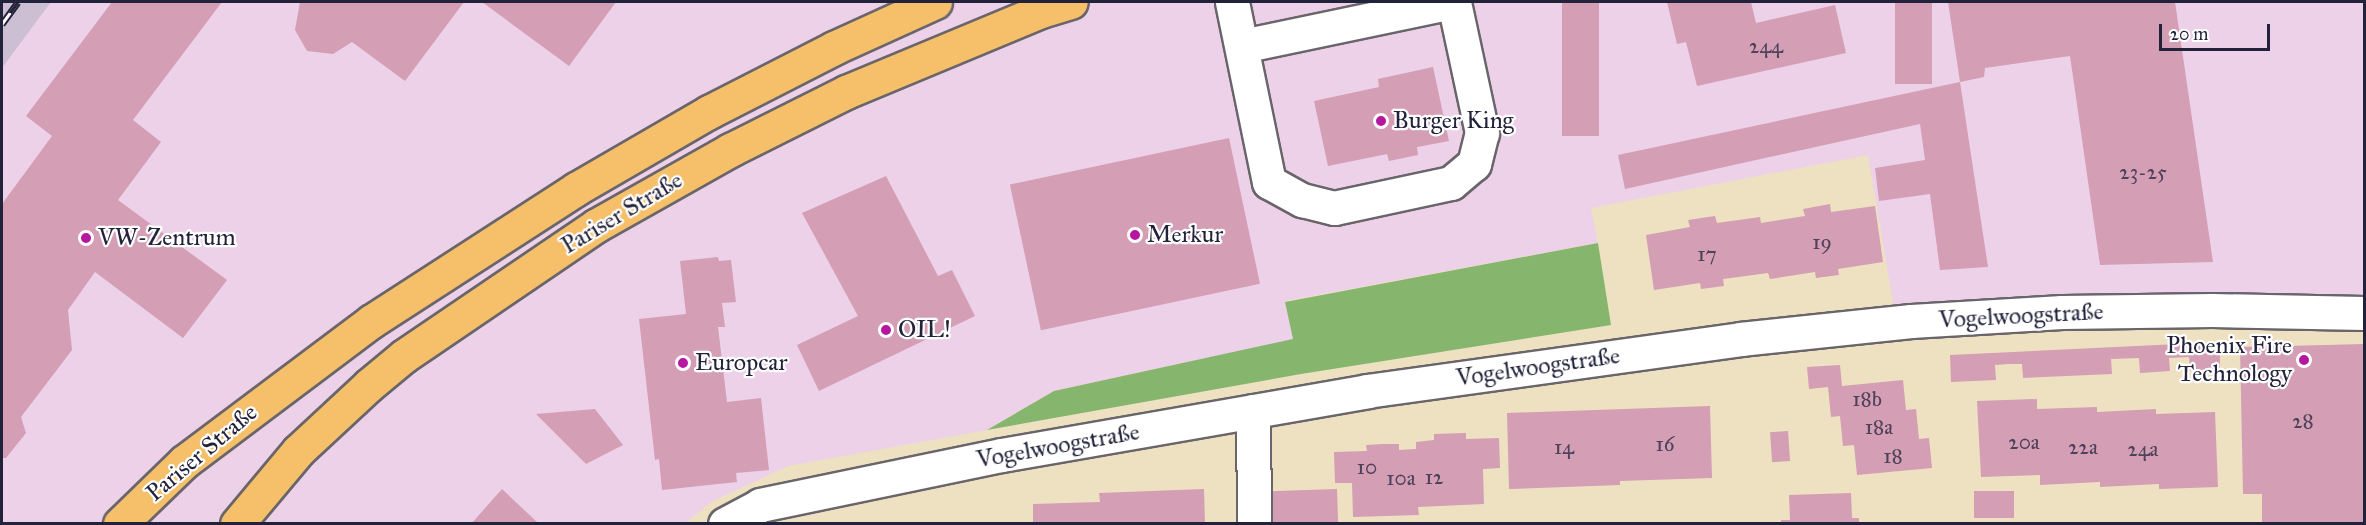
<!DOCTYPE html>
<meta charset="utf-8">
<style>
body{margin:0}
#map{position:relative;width:2366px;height:525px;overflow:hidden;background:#ede1c1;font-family:"IM FELL Great Primer",serif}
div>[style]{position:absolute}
.built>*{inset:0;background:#edd1e9}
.industrial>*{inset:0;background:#ccbfd4}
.forest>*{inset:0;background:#86b66e}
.building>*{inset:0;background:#d49eb5;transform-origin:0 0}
.roads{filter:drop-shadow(2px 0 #69656a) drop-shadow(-2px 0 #69656a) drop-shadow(0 2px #69656a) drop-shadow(0 -2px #69656a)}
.minor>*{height:33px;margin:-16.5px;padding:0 16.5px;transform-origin:16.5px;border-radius:16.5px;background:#fff}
.major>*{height:33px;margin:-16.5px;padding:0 16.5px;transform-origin:16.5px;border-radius:16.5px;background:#f6c06b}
.rail>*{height:7px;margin-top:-3.5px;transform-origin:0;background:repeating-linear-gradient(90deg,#fff 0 14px,#22223b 0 28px);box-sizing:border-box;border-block:2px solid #22223b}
.dots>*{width:16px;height:16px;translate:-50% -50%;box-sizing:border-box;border:3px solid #fff;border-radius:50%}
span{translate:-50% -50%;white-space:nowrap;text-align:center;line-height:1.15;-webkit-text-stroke:4.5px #fff;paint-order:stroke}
.number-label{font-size:21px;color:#4e415a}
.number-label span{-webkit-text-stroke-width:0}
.poi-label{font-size:24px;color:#22223b}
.left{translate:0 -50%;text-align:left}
.right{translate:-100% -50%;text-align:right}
.street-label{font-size:24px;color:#22223b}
.frame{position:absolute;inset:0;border:3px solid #22223b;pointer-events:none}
.scale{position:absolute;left:2159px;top:24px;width:111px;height:27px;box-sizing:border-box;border:3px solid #22223b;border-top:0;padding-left:8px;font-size:18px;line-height:21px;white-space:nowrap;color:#22223b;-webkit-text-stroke:4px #fff;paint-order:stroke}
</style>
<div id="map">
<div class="built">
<div style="clip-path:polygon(51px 2px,2364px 2px,2364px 298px,1894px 308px,1868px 155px,1591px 208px,1598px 243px,1285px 301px,1294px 339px,1054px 391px,987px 430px,788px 466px,713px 501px,685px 523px,2px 523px,2px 68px)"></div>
</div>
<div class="industrial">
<div style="clip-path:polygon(2px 2px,51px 2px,2px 68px)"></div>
</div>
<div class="forest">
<div style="clip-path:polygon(1598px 243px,1611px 325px,1301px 374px,987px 430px,1054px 391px,1293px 339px,1285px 302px)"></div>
</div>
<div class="building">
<div style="clip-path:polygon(112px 2px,222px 2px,133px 120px,161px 142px,118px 200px,227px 280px,183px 338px,95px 272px,68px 310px,72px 350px,21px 417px,26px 433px,6px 458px,2px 458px,2px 204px,52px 136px,26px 116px)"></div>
<div style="clip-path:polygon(300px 2px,464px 2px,405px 81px,352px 42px,333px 54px,307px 51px,295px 30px)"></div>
<div style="clip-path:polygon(482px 2px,616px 2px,569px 66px)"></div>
<div style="left:1562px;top:2px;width:37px;height:134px"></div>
<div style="clip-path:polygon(1667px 2px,1751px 2px,1756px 23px,1835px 5px,1846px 53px,1697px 86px,1686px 42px,1677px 44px)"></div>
<div style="left:1895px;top:2px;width:37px;height:82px"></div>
<div style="clip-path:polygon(1948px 2px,2175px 2px,2213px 262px,2100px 265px,2070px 56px,1985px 68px,1984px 77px,1960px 82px,1988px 267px,1940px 270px,1930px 194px,1879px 201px,1875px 168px,1925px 160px,1920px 124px,1625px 189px,1618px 155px,1960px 82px)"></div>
<div style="clip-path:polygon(1433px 67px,1449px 141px,1417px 147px,1418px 155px,1389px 161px,1387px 154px,1328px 166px,1314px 101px,1379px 87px,1378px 79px)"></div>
<div style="left:1229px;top:138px;width:149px;height:224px;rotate:78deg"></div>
<div style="clip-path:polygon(886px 176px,938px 276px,952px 270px,975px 316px,819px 391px,797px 345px,858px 316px,802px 213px)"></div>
<div style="clip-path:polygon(1830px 204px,1831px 212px,1875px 206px,1883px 262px,1838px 269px,1839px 275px,1816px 278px,1815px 272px,1770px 279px,1768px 273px,1723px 279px,1724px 286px,1701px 289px,1700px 283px,1654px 290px,1646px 235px,1690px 227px,1688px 220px,1715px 216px,1717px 223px,1760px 217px,1761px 223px,1805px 216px,1803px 209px)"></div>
<div style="clip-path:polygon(718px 257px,719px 261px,731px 260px,736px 302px,722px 303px,725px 327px,718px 327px,727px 402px,761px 398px,769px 470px,736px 473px,737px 482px,662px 490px,659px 459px,655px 460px,639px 319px,686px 314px,680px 261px)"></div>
<div style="clip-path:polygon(2220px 342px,2220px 369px,2190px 371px,2189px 357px,2169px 358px,2170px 371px,2140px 373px,2139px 358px,2111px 359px,2112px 374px,2023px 378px,2022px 364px,2008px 364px,1995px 365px,1996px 380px,1951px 382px,1950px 355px)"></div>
<div style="clip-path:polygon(2364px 344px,2364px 524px,2262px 524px,2262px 494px,2243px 494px,2240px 347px)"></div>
<div style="clip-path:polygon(1840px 365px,1842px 386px,1903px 380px,1906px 410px,1916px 409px,1919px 439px,1929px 438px,1932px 468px,1857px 475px,1854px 445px,1843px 446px,1840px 416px,1831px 417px,1828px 387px,1809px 389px,1807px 367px)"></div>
<div style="clip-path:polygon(2037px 399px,2037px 409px,2097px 407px,2097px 412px,2156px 409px,2156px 414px,2215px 412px,2218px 487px,2159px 489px,2159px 484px,2100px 487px,2100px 482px,2040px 485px,2040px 475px,1981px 477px,1977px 401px)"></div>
<div style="clip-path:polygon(1710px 406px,1712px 478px,1620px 481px,1620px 485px,1509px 489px,1507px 413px)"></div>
<div style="clip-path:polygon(595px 409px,623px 445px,586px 464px,536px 414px)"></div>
<div style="left:1788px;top:431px;width:30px;height:18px;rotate:86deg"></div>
<div style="clip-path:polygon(1466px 433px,1466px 439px,1499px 438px,1500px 468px,1483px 469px,1484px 504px,1418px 507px,1419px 515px,1353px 517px,1352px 483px,1335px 483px,1334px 452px,1367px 451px,1366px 445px,1383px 444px,1399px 444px,1399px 450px,1416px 449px,1416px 442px,1434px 440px,1434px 434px)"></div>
<div style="clip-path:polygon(502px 489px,539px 524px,471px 524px)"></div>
<div style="clip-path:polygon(1204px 489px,1205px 524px,1033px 524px,1033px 504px,1100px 502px,1099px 493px)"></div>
<div style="left:1337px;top:489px;width:35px;height:70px;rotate:88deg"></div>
<div style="left:1974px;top:491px;width:40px;height:27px"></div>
<div style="clip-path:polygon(1851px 493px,1852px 518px,1859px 518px,1859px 524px,1781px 524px,1781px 520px,1790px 520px,1789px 495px)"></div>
</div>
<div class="roads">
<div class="minor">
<div style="left:1232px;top:2px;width:184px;rotate:78.4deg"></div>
<div style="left:1269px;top:182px;width:38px;rotate:29deg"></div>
<div style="left:1302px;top:200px;width:33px;rotate:14deg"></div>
<div style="left:1334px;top:208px;width:120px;rotate:-12.1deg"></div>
<div style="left:1451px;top:183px;width:30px;rotate:-40deg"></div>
<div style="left:1474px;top:164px;width:32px;rotate:-76deg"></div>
<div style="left:1482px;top:133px;width:134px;rotate:-102.1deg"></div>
<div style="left:1242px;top:46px;width:215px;rotate:-11.8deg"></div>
<div style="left:1253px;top:411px;width:113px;rotate:89.5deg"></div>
<div style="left:725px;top:524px;width:40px;rotate:-28deg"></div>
<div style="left:760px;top:505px;width:247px;rotate:-11.7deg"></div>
<div style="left:1002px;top:455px;width:371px;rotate:-9.9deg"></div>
<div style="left:1367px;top:391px;width:377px;rotate:-7.9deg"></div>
<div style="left:1740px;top:339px;width:172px;rotate:-6deg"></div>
<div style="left:1911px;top:321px;width:151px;rotate:-3.4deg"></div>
<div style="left:2062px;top:312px;width:150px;rotate:-0.8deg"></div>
<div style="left:2212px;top:310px;width:152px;rotate:1.1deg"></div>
</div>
<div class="major">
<div style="left:120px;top:524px;width:89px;rotate:-44.1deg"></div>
<div style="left:184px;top:462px;width:235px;rotate:-36.9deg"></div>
<div style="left:372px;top:321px;width:243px;rotate:-32.9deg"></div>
<div style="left:576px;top:189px;width:154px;rotate:-30.1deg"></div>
<div style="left:709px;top:112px;width:140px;rotate:-27.1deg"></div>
<div style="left:834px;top:48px;width:111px;rotate:-24.5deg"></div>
<div style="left:237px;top:524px;width:95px;rotate:-50.1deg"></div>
<div style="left:298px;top:451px;width:97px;rotate:-42.9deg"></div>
<div style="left:369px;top:385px;width:45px;rotate:-39.6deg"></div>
<div style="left:404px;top:356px;width:233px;rotate:-34.2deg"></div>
<div style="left:597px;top:225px;width:153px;rotate:-29.4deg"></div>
<div style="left:730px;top:150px;width:130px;rotate:-26.6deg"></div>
<div style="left:846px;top:92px;width:211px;rotate:-22.6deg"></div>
<div style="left:1041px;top:11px;width:31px;rotate:-17deg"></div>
</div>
</div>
<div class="rail">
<div style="left:2px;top:24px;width:27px;rotate:-54deg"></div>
</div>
<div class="dots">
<div style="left:1381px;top:121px;background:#b5179e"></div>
<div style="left:1135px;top:235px;background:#b5179e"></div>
<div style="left:86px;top:238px;background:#b5179e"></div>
<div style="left:886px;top:330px;background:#b5179e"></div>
<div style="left:2304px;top:360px;background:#b5179e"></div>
<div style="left:683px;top:363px;background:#b5179e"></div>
</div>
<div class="number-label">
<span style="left:1766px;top:46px">244</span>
<span style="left:2143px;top:172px">23-25</span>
<span style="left:1822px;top:242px">19</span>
<span style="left:1707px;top:254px">17</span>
<span style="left:1867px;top:399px">18b</span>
<span style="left:2303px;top:421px">28</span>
<span style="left:1879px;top:427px">18a</span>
<span style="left:2024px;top:442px">20a</span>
<span style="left:1665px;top:444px">16</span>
<span style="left:1564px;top:447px">14</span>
<span style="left:2083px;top:447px">22a</span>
<span style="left:2143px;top:449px">24a</span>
<span style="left:1893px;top:456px">18</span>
<span style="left:1367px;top:467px">10</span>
<span style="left:1434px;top:477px">12</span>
<span style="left:1401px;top:478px">10a</span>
</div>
<div class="poi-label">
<span class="left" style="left:1393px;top:121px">Burger King</span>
<span class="left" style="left:1147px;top:235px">Merkur</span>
<span class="left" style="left:98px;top:238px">VW-Zentrum</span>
<span class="left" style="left:898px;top:330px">OIL!</span>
<span class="right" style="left:2292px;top:360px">Phoenix Fire<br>Technology</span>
<span class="left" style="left:695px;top:363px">Europcar</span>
</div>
<div class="street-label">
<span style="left:622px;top:213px;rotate:-31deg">Pariser Straße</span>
<span style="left:2021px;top:316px;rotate:-3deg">Vogelwoogstraße</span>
<span style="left:1538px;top:367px;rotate:-8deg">Vogelwoogstraße</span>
<span style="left:1058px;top:446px;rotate:-10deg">Vogelwoogstraße</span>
<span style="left:202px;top:453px;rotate:-40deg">Pariser Straße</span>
</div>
<div class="frame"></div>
<div class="scale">20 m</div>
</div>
